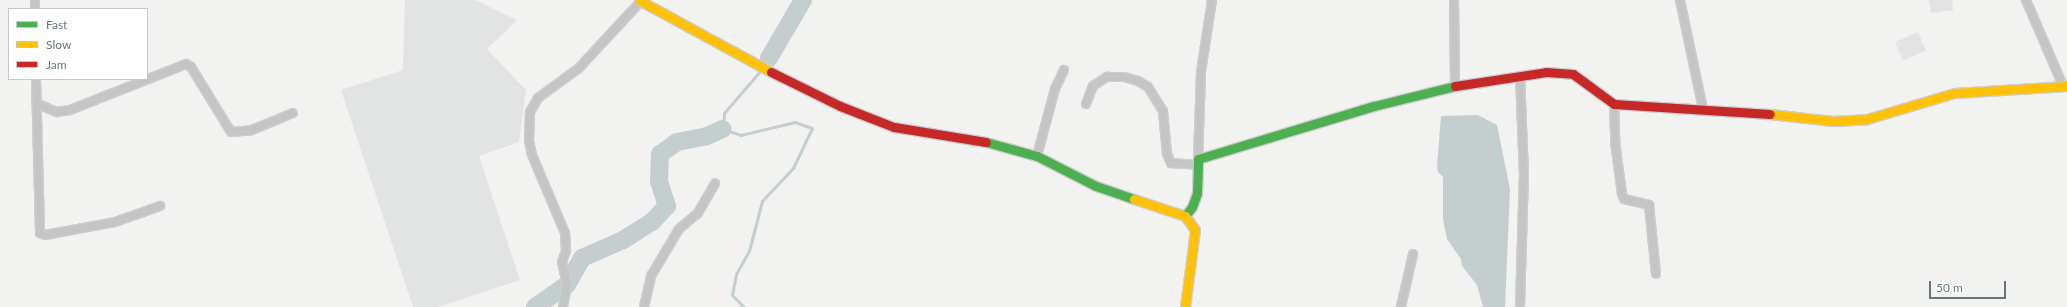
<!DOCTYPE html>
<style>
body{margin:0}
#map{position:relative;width:2067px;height:307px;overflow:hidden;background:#f2f2f1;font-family:Lato,sans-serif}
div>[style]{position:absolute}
.built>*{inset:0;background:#e2e3e3;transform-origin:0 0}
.water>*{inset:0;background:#c4cecf}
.stream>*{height:3px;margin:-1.5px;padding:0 1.5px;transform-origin:1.5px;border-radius:1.5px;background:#c4cecf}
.river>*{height:18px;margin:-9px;padding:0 9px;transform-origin:9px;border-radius:9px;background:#c4cecf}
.roads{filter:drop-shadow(1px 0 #cecece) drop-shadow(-1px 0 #cecece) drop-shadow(0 1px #cecece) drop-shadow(0 -1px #cecece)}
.street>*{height:8px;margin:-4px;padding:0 4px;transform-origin:4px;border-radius:4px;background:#c4c6c6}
.fast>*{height:9px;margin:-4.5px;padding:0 4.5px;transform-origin:4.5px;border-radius:4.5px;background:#4caf50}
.slow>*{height:9px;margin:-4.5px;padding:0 4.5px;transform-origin:4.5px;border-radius:4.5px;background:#ffc107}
.jam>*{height:9px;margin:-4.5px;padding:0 4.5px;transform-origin:4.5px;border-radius:4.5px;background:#c62828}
span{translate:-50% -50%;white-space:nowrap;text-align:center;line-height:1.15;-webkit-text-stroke:4px #fff;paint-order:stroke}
.legend{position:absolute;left:8px;top:8px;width:140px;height:72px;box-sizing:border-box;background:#fff;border:1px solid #c2c8cb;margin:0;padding:5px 7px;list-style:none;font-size:12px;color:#66757d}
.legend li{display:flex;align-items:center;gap:8px;height:20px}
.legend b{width:20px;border:1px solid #c2c8cb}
.scale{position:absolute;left:1929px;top:281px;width:77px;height:18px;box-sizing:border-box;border:2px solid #66757d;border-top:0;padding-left:5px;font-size:12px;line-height:14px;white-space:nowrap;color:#66757d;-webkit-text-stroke:3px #fff;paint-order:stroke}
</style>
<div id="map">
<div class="built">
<div style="clip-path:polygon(405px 0,475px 0,517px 20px,487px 49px,526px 90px,519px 142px,479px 156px,520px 280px,438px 307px,413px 307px,341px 90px,403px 70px)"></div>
<div style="clip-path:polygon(1929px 0,1952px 0,1953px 10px,1931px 13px)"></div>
<div style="left:1918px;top:32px;width:20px;height:25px;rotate:66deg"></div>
</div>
<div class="water">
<div style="clip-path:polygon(1478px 115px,1497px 125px,1510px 189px,1505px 307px,1483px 307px,1477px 285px,1462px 266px,1461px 259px,1447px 239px,1443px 219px,1443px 177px,1438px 172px,1437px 166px,1441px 116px)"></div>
</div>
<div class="stream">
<div style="left:764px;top:66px;width:9px;rotate:-58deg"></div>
<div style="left:744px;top:307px;width:17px;rotate:-135deg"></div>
<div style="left:732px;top:295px;width:21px;rotate:-79deg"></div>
<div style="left:736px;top:274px;width:26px;rotate:-61deg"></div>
<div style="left:749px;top:251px;width:52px;rotate:-75.4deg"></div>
<div style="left:762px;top:201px;width:45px;rotate:-46.8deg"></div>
<div style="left:793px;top:168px;width:44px;rotate:-64.6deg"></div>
<div style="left:812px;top:128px;width:18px;rotate:-161deg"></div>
<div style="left:795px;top:122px;width:56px;rotate:166.5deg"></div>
<div style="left:741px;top:135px;width:19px;rotate:-162deg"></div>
<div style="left:723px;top:129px;width:16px;rotate:-86deg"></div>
<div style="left:724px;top:113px;width:57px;rotate:-49.3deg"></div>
</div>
<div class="river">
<div style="left:769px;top:58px;width:67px;rotate:-59.6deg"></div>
<div style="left:535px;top:307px;width:39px;rotate:-35deg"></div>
<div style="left:567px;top:285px;width:31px;rotate:-61deg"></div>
<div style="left:582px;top:258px;width:45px;rotate:-23.7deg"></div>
<div style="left:623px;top:240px;width:34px;rotate:-32deg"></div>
<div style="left:652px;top:222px;width:22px;rotate:-47deg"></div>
<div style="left:667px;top:206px;width:26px;rotate:-108deg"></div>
<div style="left:659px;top:181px;width:27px;rotate:-88deg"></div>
<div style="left:660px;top:154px;width:21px;rotate:-35deg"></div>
<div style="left:677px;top:142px;width:31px;rotate:-11deg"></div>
<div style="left:707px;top:136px;width:17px;rotate:-24deg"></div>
</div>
<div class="roads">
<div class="street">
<div style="left:35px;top:0;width:9px;rotate:90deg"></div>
<div style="left:1454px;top:0;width:86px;rotate:89.3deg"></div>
<div style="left:1680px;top:0;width:111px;rotate:78.1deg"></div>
<div style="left:2026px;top:0;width:94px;rotate:66.7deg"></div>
<div style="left:36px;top:79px;width:154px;rotate:88.5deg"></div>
<div style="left:40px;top:233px;width:5px;rotate:22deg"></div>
<div style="left:45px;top:235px;width:71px;rotate:-10.5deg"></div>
<div style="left:115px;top:222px;width:48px;rotate:-19.6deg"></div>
<div style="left:38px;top:104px;width:21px;rotate:23deg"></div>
<div style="left:57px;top:112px;width:13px;rotate:-9deg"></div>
<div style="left:70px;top:110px;width:125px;rotate:-21.6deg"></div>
<div style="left:186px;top:64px;width:6px;rotate:31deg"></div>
<div style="left:191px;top:67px;width:76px;rotate:58.4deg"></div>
<div style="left:231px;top:132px;width:21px;rotate:-5deg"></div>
<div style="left:252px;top:130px;width:44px;rotate:-22.5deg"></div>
<div style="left:1086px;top:104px;width:19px;rotate:-69deg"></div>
<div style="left:1093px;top:86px;width:17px;rotate:-33deg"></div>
<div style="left:1107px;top:77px;width:17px"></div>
<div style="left:1124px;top:77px;width:15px;rotate:16deg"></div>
<div style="left:1138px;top:81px;width:12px;rotate:31deg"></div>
<div style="left:1148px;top:87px;width:28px;rotate:58deg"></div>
<div style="left:1163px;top:111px;width:43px;rotate:84.7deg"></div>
<div style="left:1167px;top:154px;width:10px;rotate:66deg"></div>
<div style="left:1171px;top:163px;width:27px;rotate:4deg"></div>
<div style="left:1614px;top:104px;width:38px;rotate:88deg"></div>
<div style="left:1615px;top:142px;width:52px;rotate:82.3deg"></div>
<div style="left:1622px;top:194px;width:5px;rotate:68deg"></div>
<div style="left:1624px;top:199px;width:26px;rotate:13deg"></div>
<div style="left:1649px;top:205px;width:69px;rotate:84.2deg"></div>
<div style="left:1037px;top:156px;width:69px;rotate:-75deg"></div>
<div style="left:1055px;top:89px;width:21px;rotate:-65deg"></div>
<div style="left:1198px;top:159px;width:87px;rotate:-88deg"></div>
<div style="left:1201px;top:72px;width:73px;rotate:-81.3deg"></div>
<div style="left:563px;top:307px;width:22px;rotate:-80deg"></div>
<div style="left:567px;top:285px;width:24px;rotate:-102deg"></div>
<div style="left:562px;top:262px;width:12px;rotate:-70deg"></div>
<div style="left:566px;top:251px;width:18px;rotate:-93deg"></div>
<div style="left:565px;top:233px;width:85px;rotate:-112.9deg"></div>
<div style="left:532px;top:155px;width:14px;rotate:-102deg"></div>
<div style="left:529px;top:141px;width:29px;rotate:-88deg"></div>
<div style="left:530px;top:112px;width:16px;rotate:-60deg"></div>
<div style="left:538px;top:98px;width:51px;rotate:-36.2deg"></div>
<div style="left:579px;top:68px;width:91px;rotate:-47.2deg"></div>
<div style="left:644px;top:307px;width:32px;rotate:-77deg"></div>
<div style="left:651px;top:276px;width:55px;rotate:-59.2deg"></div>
<div style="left:679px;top:229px;width:25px;rotate:-40deg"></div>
<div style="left:698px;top:213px;width:34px;rotate:-60deg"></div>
<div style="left:1401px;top:307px;width:54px;rotate:-77.2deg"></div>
<div style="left:1520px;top:307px;width:132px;rotate:-88.3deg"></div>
<div style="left:1524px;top:175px;width:99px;rotate:-92.3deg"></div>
</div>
<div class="fast">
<div style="left:986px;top:142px;width:53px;rotate:15.4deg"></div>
<div style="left:1037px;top:156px;width:66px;rotate:27deg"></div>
<div style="left:1096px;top:186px;width:40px;rotate:18.9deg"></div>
<div style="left:1185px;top:216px;width:11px;rotate:-52deg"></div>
<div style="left:1192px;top:207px;width:15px;rotate:-70deg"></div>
<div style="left:1197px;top:193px;width:34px;rotate:-88deg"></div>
<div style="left:1198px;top:159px;width:184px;rotate:-16.8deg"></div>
<div style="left:1374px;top:106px;width:83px;rotate:-13.9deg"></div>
</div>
<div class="slow">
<div style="left:639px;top:0;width:150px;rotate:28.6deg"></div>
<div style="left:1770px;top:114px;width:63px;rotate:6.3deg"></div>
<div style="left:1833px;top:121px;width:34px;rotate:-3deg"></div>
<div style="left:1867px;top:119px;width:91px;rotate:-16.6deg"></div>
<div style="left:1954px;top:93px;width:113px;rotate:-3.5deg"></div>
<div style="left:1134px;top:199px;width:54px;rotate:18.4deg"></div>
<div style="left:1185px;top:216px;width:17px;rotate:54deg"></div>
<div style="left:1195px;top:230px;width:78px;rotate:97.4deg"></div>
</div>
<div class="jam">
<div style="left:771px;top:72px;width:77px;rotate:26.2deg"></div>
<div style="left:840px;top:106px;width:58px;rotate:21.3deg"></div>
<div style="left:894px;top:127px;width:93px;rotate:9.3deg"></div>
<div style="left:1455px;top:86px;width:92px;rotate:-8.7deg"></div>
<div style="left:1546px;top:72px;width:27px;rotate:4deg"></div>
<div style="left:1573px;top:74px;width:51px;rotate:36.2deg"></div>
<div style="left:1614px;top:104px;width:156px;rotate:3.7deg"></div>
</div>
</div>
<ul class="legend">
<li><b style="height:5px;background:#4caf50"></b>Fast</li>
<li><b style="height:5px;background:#ffc107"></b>Slow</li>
<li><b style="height:5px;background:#c62828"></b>Jam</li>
</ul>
<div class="scale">50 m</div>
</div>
